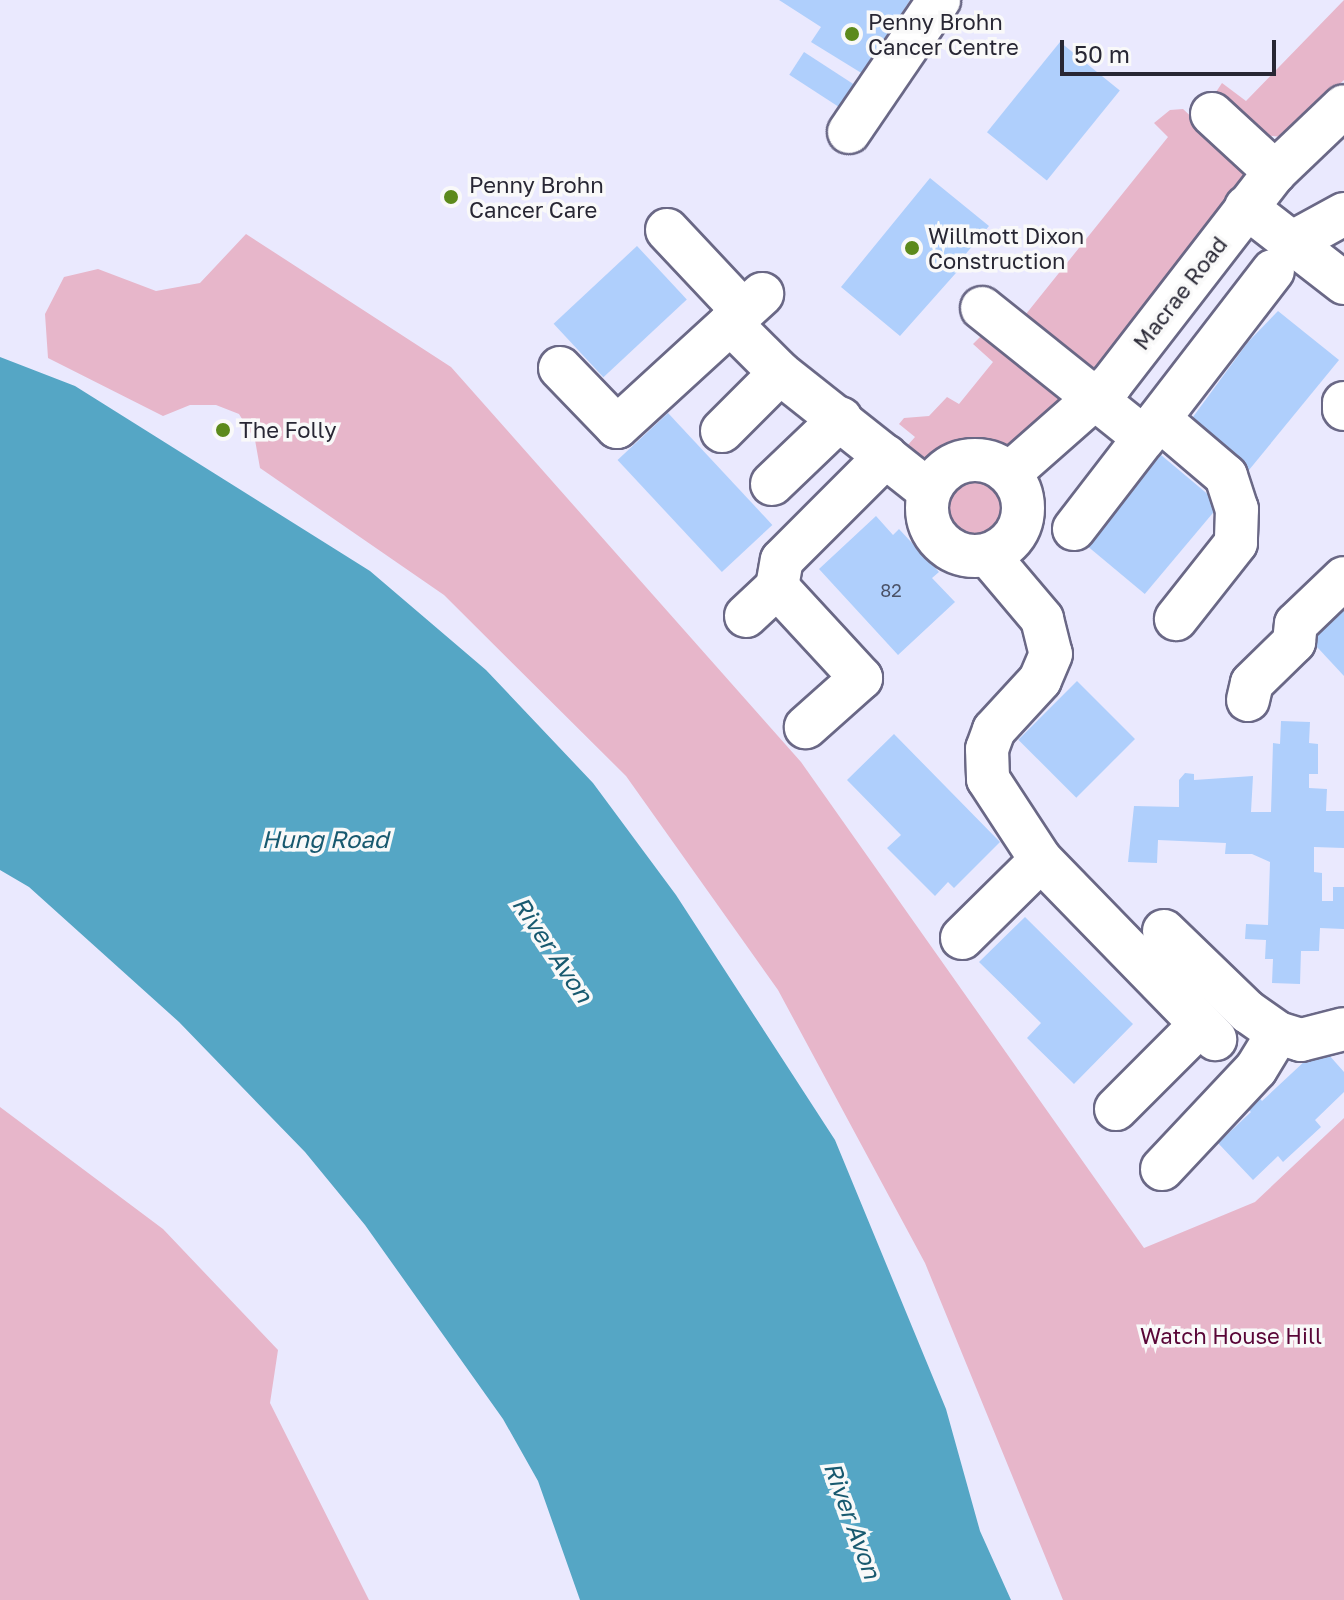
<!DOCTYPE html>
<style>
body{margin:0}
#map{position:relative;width:1344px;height:1600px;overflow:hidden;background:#eae9fe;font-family:"Golos Text",sans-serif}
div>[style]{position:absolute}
.green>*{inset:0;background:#e7b6ca}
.round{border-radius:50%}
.water>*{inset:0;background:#55a6c5}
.building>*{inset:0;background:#afcffc;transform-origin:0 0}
.roads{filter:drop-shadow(2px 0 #6a6886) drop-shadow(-2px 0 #6a6886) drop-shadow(0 2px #6a6886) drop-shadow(0 -2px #6a6886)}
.minor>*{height:42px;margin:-21px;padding:0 21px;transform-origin:21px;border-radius:21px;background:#fff}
.minor>.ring{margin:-21px;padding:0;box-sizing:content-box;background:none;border:42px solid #fff;border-radius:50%}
.dots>*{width:22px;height:22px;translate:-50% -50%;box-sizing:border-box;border:4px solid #f9f9f9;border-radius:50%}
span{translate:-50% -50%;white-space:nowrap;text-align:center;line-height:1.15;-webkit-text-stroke:7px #f9f9f9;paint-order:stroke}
.number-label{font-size:18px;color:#4a5166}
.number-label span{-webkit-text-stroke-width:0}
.poi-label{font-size:22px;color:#282734}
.left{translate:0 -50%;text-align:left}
.street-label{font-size:22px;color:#282734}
.park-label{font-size:22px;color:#590637}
.water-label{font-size:24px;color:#18596f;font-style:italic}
.scale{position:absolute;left:1060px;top:40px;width:216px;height:36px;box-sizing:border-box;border:4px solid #282734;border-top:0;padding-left:10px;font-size:24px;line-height:28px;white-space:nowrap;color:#282734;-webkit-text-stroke:6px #f9f9f9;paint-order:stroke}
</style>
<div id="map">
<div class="green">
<div style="clip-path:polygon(1344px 0,1344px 80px,1282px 137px,1264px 135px,1212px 98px,1222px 83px,1246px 101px)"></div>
<div style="clip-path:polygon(1183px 109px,1245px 167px,1245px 185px,1093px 379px,1022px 319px,1168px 137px,1154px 123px,1170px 110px)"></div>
<div style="clip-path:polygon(246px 234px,451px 367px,801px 762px,1144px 1248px,1255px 1202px,1344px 1118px,1344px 1600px,1063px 1600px,925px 1263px,778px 990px,626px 776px,444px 595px,260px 468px,255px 440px,239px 414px,216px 405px,190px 405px,163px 416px,48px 358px,45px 314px,64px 277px,98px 269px,156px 291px,200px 283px)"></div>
<div style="clip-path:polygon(983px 334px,1066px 398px,999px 459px,968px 454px,928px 471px,898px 456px,915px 437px,899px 424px,904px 418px,929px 416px,947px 397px,959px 404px,993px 362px,973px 344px)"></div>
<div class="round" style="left:945px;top:477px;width:62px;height:62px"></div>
<div style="clip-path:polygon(0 1107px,163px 1229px,278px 1350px,270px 1403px,369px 1600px,0 1600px)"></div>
</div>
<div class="water">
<div style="clip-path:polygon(0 357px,75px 386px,370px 571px,486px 670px,593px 783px,676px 895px,835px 1140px,946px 1409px,980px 1531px,1011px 1600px,580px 1600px,538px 1481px,503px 1419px,365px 1225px,305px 1152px,179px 1022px,29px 887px,0 870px)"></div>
</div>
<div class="building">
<div style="clip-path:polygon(779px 0,910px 0,863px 74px,811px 42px,821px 27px)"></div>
<div style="left:1060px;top:42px;width:77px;height:116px;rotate:39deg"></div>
<div style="left:804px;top:52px;width:67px;height:27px;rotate:33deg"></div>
<div style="clip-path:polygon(930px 178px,989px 226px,959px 262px,963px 265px,900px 336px,841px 287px)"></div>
<div style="left:637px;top:246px;width:73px;height:114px;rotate:47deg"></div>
<div style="clip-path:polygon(1278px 311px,1339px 360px,1249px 470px,1190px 421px,1248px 342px)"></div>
<div style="left:668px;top:413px;width:153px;height:69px;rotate:47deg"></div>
<div style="left:1161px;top:455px;width:77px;height:117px;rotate:40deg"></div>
<div style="clip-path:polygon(876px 516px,893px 535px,899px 529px,939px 572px,932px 578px,955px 602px,898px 655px,819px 569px)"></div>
<div style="clip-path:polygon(1344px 596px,1344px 676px,1304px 633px)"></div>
<div style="left:1077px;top:681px;width:82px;height:83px;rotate:45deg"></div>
<div style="clip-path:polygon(1281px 721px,1310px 722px,1309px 743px,1318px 744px,1318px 774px,1309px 774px,1309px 788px,1327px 789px,1326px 811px,1344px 811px,1344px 848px,1314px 847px,1314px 872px,1322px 873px,1322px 901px,1333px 901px,1333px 887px,1344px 887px,1344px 929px,1320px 928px,1319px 951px,1301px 951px,1300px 984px,1272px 983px,1273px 959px,1265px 959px,1266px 940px,1245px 939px,1246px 924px,1268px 925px,1270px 862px,1252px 854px,1225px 854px,1226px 843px,1158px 840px,1157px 863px,1128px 862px,1134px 806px,1179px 807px,1179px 780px,1185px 773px,1194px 774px,1194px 780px,1253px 776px,1251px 812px,1271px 812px,1273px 743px,1280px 744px)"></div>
<div style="clip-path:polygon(894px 734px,1000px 842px,954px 888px,948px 882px,935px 896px,887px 848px,901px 835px,847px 780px)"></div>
<div style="clip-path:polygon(1025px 917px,1133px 1024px,1074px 1084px,1027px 1038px,1041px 1023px,979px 962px)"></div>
<div style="clip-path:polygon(1321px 1046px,1344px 1072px,1344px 1092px,1315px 1120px,1321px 1127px,1283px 1162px,1278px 1156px,1253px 1180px,1218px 1143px,1251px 1112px,1239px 1100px,1251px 1088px,1262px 1101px)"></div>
</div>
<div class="roads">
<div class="minor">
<div style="left:1212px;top:114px;width:86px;rotate:42.6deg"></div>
<div style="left:849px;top:132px;width:160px;rotate:-55.7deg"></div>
<div style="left:1246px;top:207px;width:124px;rotate:37.8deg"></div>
<div style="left:667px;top:230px;width:111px;rotate:46.8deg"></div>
<div style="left:1293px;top:242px;width:58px;rotate:-28.8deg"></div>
<div style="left:982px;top:308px;width:208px;rotate:38.7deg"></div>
<div style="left:730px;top:323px;width:71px;rotate:45deg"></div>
<div style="left:780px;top:373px;width:190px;rotate:38.4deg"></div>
<div style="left:560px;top:368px;width:82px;rotate:46deg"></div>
<div style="left:617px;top:427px;width:197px;rotate:-42.5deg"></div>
<div style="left:1344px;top:403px;width:6px;rotate:90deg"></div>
<div style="left:1159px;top:419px;width:88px;rotate:40.4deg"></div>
<div style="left:1226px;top:476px;width:35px;rotate:72deg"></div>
<div style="left:1237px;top:509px;width:34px;rotate:92deg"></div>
<div style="left:1236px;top:543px;width:97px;rotate:128.3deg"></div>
<div style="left:722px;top:431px;width:82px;rotate:-45deg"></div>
<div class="ring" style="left:927px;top:460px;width:54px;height:54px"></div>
<div style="left:1010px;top:473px;width:135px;rotate:-41.4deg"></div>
<div style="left:1111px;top:384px;width:268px;rotate:-52.3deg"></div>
<div style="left:1275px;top:172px;width:95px;rotate:-43.7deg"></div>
<div style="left:772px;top:484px;width:95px;rotate:-43.7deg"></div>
<div style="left:1074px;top:529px;width:326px;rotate:-52.4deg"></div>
<div style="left:988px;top:555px;width:84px;rotate:49.8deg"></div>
<div style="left:1042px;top:619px;width:36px;rotate:76deg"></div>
<div style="left:1051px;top:654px;width:28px;rotate:113deg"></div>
<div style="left:1040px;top:680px;width:68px;rotate:132.6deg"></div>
<div style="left:994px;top:730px;width:20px;rotate:110deg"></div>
<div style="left:987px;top:749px;width:30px;rotate:88deg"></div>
<div style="left:988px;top:779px;width:97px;rotate:56.8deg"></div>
<div style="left:1041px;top:860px;width:250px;rotate:45.8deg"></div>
<div style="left:777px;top:587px;width:124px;rotate:47.3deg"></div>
<div style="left:861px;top:678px;width:74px;rotate:138.3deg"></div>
<div style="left:746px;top:616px;width:42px;rotate:-43.1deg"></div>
<div style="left:777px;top:587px;width:27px;rotate:-80deg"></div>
<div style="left:782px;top:560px;width:147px;rotate:-45deg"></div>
<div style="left:1248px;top:700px;width:17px;rotate:-77deg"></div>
<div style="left:1252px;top:683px;width:59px;rotate:-44.3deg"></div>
<div style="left:1294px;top:642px;width:18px;rotate:-84deg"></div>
<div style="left:1296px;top:624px;width:66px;rotate:-43.8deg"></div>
<div style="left:1164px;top:931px;width:117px;rotate:44deg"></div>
<div style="left:1248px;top:1012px;width:37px;rotate:35deg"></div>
<div style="left:1278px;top:1033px;width:24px;rotate:17deg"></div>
<div style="left:1301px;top:1040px;width:44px;rotate:-14.3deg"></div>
<div style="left:962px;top:938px;width:111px;rotate:-44.6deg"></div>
<div style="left:1116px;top:1109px;width:119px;rotate:-45deg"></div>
<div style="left:1162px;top:1169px;width:137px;rotate:-46.8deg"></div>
<div style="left:1256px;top:1069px;width:42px;rotate:-58.6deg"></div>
</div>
</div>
<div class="dots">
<div style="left:852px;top:34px;background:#5c8a1c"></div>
<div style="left:451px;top:197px;background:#5c8a1c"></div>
<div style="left:912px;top:248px;background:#5c8a1c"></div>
<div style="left:223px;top:430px;background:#5c8a1c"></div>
</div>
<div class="number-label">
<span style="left:891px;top:590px">82</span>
</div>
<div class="poi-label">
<span class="left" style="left:868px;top:34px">Penny Brohn<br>Cancer Centre</span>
<span class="left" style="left:469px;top:197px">Penny Brohn<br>Cancer Care</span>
<span class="left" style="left:928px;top:248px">Willmott Dixon<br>Construction</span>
<span class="left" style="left:239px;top:430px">The Folly</span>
</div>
<div class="street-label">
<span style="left:1180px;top:293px;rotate:-52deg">Macrae Road</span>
</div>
<div class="park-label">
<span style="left:1231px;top:1336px">Watch House Hill</span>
</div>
<div class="water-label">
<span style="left:325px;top:839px">Hung Road</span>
<span style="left:553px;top:949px;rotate:56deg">River Avon</span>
<span style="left:853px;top:1520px;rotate:70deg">River Avon</span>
</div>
<div class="scale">50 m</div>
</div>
